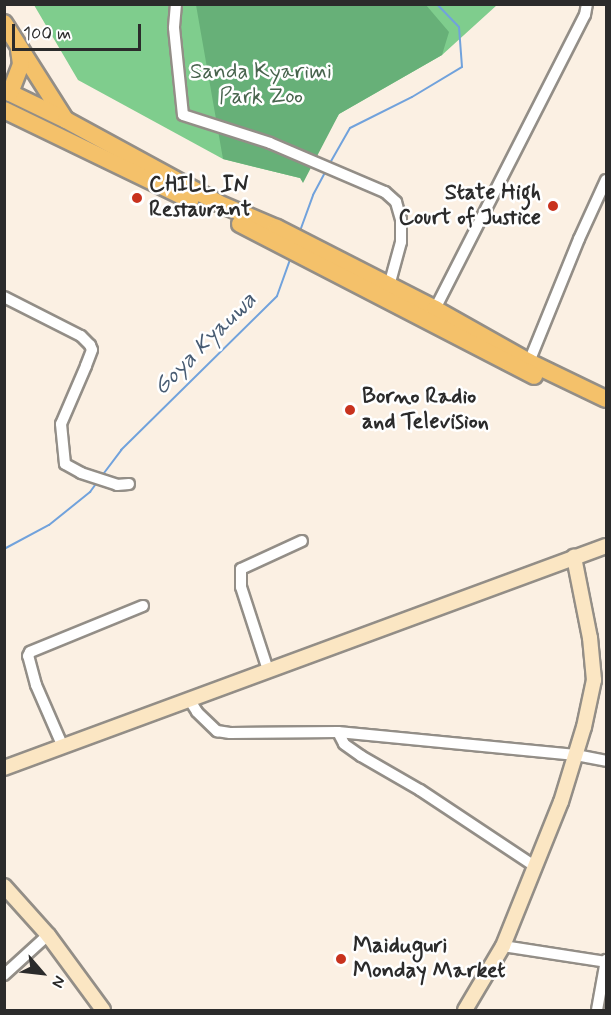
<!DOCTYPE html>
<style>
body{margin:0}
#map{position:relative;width:611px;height:1015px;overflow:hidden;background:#fbf0e3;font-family:Mynerve,sans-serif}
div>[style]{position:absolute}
.green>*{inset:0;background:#7fcd8d}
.forest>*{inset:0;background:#67b078}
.stream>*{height:2px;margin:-1px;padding:0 1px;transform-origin:1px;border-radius:1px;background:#71a2dc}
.roads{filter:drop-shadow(2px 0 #938e87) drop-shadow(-2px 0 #938e87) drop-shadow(0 2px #938e87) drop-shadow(0 -2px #938e87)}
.minor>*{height:10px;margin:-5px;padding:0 5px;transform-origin:5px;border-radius:5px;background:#fff}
.secondary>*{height:14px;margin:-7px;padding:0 7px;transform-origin:7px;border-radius:7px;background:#fbe6c3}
.primary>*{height:16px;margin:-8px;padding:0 8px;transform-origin:8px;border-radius:8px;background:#f4c16a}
.dots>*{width:16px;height:16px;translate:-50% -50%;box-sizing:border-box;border:3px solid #fff;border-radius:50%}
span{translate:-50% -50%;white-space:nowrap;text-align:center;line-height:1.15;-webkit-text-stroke:5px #fff;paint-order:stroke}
.park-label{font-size:22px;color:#48644d}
.poi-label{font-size:22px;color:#2b2b2b;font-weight:700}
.left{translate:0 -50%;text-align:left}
.right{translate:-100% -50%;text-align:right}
.water-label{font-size:24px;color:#475b72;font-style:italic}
.frame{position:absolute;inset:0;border:6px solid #2b2b2b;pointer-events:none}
.north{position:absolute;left:12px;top:943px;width:60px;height:60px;-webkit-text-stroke:4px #fff;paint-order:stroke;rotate:118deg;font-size:16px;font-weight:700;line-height:24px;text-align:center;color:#2b2b2b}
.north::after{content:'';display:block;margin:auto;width:21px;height:27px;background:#2b2b2b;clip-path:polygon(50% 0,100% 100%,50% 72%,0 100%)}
.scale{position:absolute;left:12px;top:24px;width:129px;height:27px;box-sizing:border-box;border:3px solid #2b2b2b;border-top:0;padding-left:8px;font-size:18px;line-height:21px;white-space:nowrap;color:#2b2b2b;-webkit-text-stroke:4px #fff;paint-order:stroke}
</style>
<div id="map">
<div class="green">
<div style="clip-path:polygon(34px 5px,497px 5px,442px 55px,339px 114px,300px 178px,223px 159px,78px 80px)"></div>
</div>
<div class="forest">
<div style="clip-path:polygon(196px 5px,426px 5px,449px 32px,442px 55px,339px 114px,303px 183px,300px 178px,223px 159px)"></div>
</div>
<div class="stream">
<div style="left:330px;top:163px;width:40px;rotate:-60.3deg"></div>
<div style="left:350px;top:128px;width:69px;rotate:-26.6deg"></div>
<div style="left:412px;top:97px;width:58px;rotate:-31deg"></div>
<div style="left:462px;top:67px;width:40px;rotate:-94.3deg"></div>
<div style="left:459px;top:27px;width:32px;rotate:-134deg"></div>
<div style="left:300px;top:231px;width:38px;rotate:-70deg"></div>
<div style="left:313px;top:195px;width:27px;rotate:-62deg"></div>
<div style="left:101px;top:477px;width:34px;rotate:-53deg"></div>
<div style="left:121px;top:450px;width:219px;rotate:-44.6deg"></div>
<div style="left:277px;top:296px;width:41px;rotate:-70.3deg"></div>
<div style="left:4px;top:549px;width:51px;rotate:-28.1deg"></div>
<div style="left:49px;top:525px;width:53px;rotate:-38.8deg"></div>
<div style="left:90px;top:492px;width:14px;rotate:-54deg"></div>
</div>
<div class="roads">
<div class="minor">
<div style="left:176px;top:4px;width:24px;rotate:95deg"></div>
<div style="left:174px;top:28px;width:87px;rotate:84.1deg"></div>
<div style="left:183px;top:115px;width:91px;rotate:17.8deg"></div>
<div style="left:270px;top:143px;width:125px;rotate:23.1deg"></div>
<div style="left:385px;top:192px;width:15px;rotate:42deg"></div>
<div style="left:396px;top:202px;width:18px;rotate:74deg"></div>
<div style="left:401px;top:219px;width:23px;rotate:90deg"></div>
<div style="left:401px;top:242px;width:46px;rotate:105.3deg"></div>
<div style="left:4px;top:297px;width:86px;rotate:26.9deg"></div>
<div style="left:81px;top:336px;width:13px;rotate:45deg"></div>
<div style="left:90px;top:345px;width:5px;rotate:68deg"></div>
<div style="left:92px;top:350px;width:17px;rotate:111deg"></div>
<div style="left:86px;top:366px;width:63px;rotate:113.3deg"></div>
<div style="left:61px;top:424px;width:40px;rotate:84.3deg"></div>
<div style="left:65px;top:464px;width:18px;rotate:29deg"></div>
<div style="left:81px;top:473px;width:38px;rotate:18deg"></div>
<div style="left:117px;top:485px;width:12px;rotate:-5deg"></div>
<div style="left:435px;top:309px;width:330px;rotate:-63deg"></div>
<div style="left:585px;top:15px;width:11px;rotate:-80deg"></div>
<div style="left:529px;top:362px;width:133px;rotate:-67.9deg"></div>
<div style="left:579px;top:239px;width:65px;rotate:-65.4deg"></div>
<div style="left:268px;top:670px;width:87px;rotate:-108deg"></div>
<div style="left:241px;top:587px;width:18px;rotate:-90deg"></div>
<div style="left:241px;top:569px;width:67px;rotate:-24.7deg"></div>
<div style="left:189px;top:699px;width:15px;rotate:58deg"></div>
<div style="left:197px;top:712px;width:28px;rotate:44deg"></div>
<div style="left:217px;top:731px;width:13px;rotate:9deg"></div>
<div style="left:230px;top:733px;width:108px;rotate:-0.5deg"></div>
<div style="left:338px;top:732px;width:239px;rotate:5.5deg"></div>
<div style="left:576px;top:755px;width:31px;rotate:11deg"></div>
<div style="left:338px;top:732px;width:13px;rotate:63deg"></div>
<div style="left:344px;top:744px;width:21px;rotate:35deg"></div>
<div style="left:361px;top:756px;width:68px;rotate:30deg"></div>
<div style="left:420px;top:790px;width:139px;rotate:33.6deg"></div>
<div style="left:63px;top:747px;width:68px;rotate:-113.5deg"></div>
<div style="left:36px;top:685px;width:30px;rotate:-105deg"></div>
<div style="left:28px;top:656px;width:4px;rotate:-63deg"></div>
<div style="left:30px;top:652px;width:122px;rotate:-22.2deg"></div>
<div style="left:503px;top:946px;width:104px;rotate:8.8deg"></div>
<div style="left:4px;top:975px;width:59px;rotate:-42.3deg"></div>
<div style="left:597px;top:1010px;width:51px;rotate:-79.8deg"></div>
</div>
<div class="secondary">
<div style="left:4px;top:768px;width:642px;rotate:-20.24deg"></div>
<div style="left:4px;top:886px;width:66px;rotate:48.1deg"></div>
<div style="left:48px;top:935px;width:93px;rotate:53.7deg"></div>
<div style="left:465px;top:1010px;width:74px;rotate:-59.3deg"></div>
<div style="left:503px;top:946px;width:155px;rotate:-68.1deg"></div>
<div style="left:561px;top:802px;width:78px;rotate:-73deg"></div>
<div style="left:584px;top:727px;width:48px;rotate:-78deg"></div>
<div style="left:594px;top:680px;width:42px;rotate:-95.4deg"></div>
<div style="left:590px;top:638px;width:83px;rotate:-101.2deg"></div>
</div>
<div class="primary">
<div style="left:4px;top:23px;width:114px;rotate:57.6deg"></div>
<div style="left:4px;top:90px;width:69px;rotate:25.8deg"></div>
<div style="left:66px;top:120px;width:173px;rotate:28.6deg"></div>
<div style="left:218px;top:203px;width:64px;rotate:23deg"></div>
<div style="left:277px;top:228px;width:178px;rotate:27.1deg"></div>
<div style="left:435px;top:309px;width:108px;rotate:29.4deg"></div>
<div style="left:529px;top:362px;width:85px;rotate:25.7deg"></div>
<div style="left:10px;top:93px;width:31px;rotate:-69deg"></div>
<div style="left:21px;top:64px;width:14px;rotate:-98deg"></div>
<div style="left:4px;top:110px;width:207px;rotate:25.8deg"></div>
<div style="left:240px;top:224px;width:331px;rotate:27.3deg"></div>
</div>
</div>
<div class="dots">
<div style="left:137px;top:198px;background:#c8321e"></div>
<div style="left:553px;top:206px;background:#c8321e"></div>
<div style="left:350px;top:410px;background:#c8321e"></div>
<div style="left:341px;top:959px;background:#c8321e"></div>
</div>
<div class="park-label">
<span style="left:261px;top:85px">Sanda Kyarimi<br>Park Zoo</span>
</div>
<div class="poi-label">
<span class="left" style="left:149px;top:198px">CHILL IN<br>Restaurant</span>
<span class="right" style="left:541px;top:206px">State High<br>Court of Justice</span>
<span class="left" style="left:362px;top:410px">Borno Radio<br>and Television</span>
<span class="left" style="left:353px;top:959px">Maiduguri<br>Monday Market</span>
</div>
<div class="water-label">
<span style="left:205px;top:344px;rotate:-45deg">Goya Kyauwa</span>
</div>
<div class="frame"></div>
<div class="north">N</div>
<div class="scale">100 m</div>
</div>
